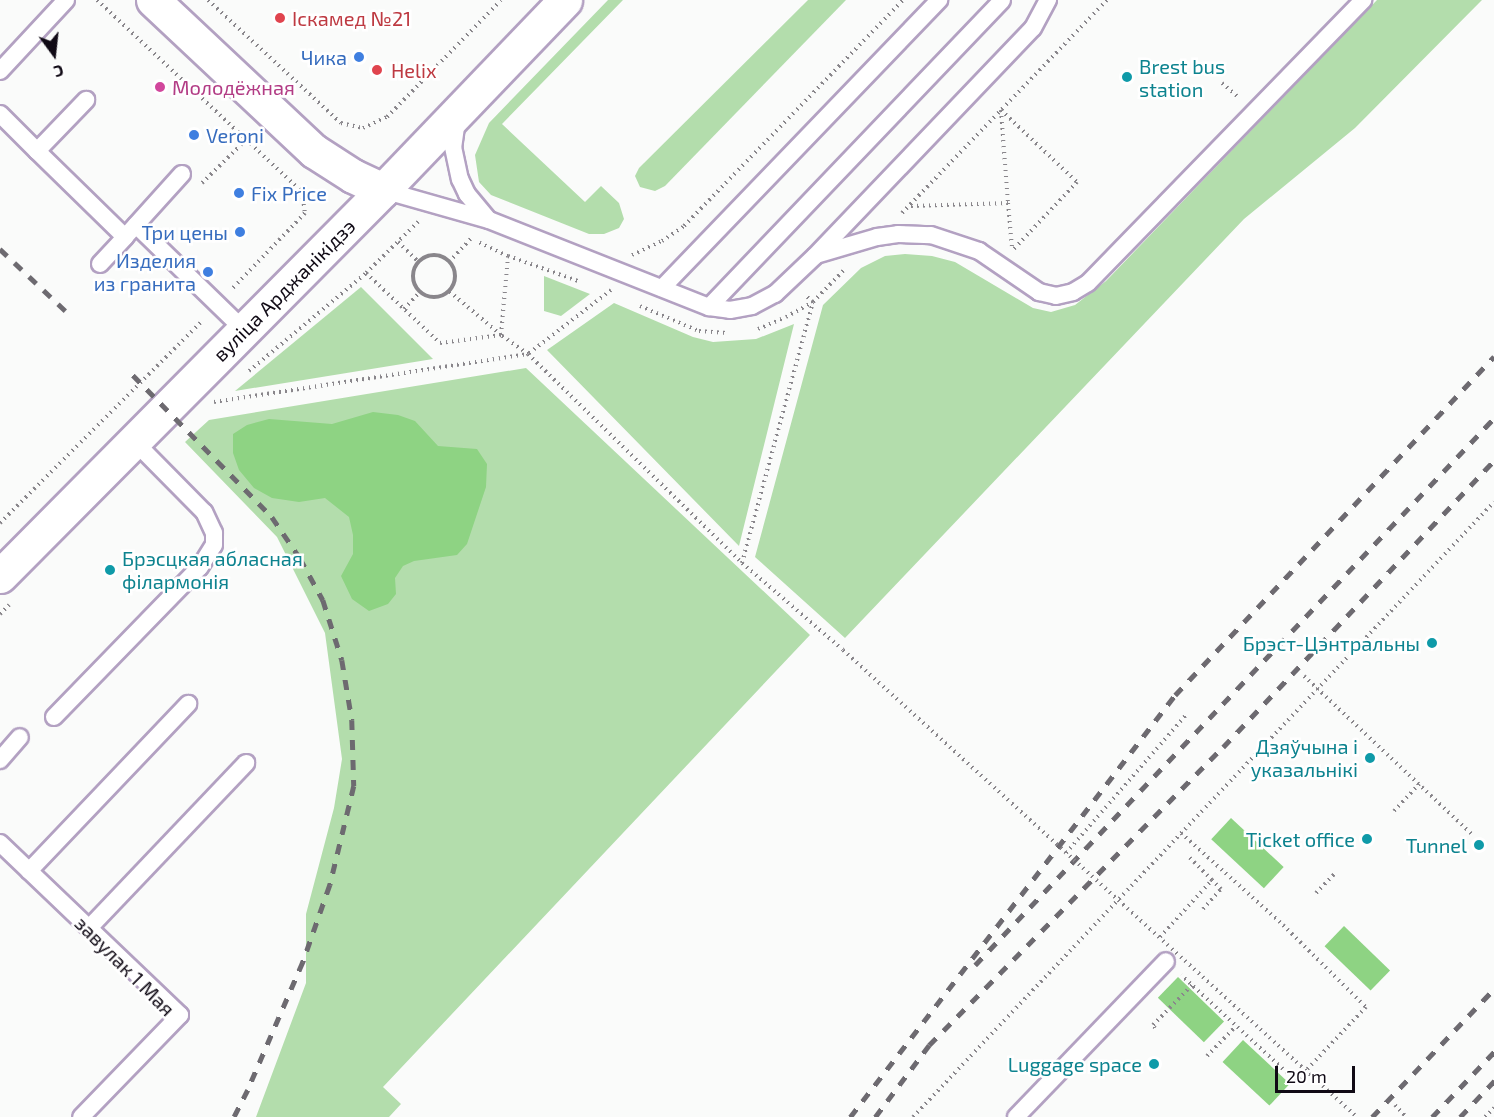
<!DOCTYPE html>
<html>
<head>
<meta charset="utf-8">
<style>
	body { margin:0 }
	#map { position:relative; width:1494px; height:1117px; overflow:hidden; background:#fafbfa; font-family:"Exo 2",sans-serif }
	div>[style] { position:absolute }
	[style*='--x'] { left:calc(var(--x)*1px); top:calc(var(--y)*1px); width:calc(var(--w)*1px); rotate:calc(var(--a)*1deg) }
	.green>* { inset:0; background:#b3ddac }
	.forest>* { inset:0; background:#8ed383; transform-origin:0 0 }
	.path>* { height:4px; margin-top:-2px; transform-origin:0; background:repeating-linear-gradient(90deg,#89868b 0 1.5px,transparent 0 6px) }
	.path>.ring { margin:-2px; padding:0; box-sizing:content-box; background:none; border:4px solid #89868b; border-radius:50% }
	.roads { filter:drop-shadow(2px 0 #b3a1c2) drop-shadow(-2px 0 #b3a1c2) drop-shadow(0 2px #b3a1c2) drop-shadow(0 -2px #b3a1c2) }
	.service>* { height:16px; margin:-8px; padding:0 8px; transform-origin:8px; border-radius:8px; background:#fff }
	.secondary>* { height:33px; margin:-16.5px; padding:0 16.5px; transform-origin:16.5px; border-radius:16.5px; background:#fff }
	.rail>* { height:4.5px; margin-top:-2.25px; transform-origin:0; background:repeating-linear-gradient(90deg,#6d6a70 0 10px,transparent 0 20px) }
	.path-bridge>* { height:4px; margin-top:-2px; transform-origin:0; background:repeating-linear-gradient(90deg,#89868b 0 1.5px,transparent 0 6px) }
	.dots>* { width:16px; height:16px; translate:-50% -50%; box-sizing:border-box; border:3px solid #fff; border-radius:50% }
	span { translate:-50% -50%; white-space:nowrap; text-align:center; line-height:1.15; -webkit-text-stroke:5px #fff; paint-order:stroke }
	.health-label { font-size:20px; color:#be3a42 }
	.left { translate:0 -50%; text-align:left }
	.shop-label { font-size:20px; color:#366cbe }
	.right { translate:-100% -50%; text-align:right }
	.culture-label { font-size:20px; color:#0d838f }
	.hotel-label { font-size:20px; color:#b23c85 }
	.street-label { font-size:20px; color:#100a15 }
	.north { position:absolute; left:24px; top:24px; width:60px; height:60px; -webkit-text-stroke:4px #fff; paint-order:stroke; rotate:165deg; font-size:16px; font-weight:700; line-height:24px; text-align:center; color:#100a15 }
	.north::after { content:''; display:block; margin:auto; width:21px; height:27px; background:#100a15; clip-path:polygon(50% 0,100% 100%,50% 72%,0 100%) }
	.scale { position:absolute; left:1275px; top:1066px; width:80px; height:27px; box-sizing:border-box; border:3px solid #100a15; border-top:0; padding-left:8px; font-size:18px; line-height:21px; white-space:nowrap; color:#100a15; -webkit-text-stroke:4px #fff; paint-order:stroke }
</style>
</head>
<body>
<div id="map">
	<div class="green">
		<div style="clip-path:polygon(608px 0,623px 0,502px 124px,585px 202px,601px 186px,619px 203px,624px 219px,619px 228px,604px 234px,589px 234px,491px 195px,479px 182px,475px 155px,489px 123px)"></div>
		<div style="clip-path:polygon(808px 0,846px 0,665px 186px,655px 191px,640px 187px,635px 176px,639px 168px)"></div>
		<div style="clip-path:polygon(1377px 0,1482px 0,1355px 128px,1244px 219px,845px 638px,755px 557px,823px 305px,861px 268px,885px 256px,905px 254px,932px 256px,955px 262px,1033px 308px,1051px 312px,1075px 305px,1106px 281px)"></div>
		<div style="clip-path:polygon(544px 276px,590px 294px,561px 316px,544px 311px)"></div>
		<div style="clip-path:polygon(361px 287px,433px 359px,235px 391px)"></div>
		<div style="clip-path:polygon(614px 303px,693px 337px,713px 342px,756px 339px,794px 324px,739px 546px,547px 350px)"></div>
		<div style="clip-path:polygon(526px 368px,810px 635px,383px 1087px,401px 1104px,389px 1117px,256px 1117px,306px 983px,306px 914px,334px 808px,342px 759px,325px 633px,277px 537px,185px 442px,209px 420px)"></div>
	</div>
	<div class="forest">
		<div style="clip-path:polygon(373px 412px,398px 415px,415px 421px,438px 446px,477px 449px,487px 464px,486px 487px,467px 544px,457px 555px,414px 561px,403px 566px,395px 578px,396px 594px,388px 604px,369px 611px,352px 599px,341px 576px,353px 554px,353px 535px,349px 517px,325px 498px,299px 502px,272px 498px,254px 488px,239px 470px,233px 453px,233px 434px,247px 425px,269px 419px,332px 424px)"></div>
		<div style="left:1231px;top:818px;width:72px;height:29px;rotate:43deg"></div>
		<div style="left:1344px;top:926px;width:64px;height:28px;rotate:44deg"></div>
		<div style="left:1178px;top:977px;width:64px;height:29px;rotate:44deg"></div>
		<div style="left:1243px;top:1040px;width:64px;height:30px;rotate:43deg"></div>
	</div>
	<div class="path">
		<div style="--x:97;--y:0;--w:281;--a:43.1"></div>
		<div style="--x:302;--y:192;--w:21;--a:82"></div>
		<div style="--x:305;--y:213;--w:107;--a:133.9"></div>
		<div style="--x:208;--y:0;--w:181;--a:42.8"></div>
		<div style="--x:341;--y:123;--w:23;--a:13"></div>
		<div style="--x:363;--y:128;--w:26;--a:-25"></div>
		<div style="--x:387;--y:117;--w:163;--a:-45.7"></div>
		<div style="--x:1222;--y:83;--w:21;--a:41"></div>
		<div style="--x:1001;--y:110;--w:105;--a:43.5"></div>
		<div style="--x:1077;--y:182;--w:93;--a:133.3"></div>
		<div style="--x:1001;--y:110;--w:93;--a:85.7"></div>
		<div style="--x:202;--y:183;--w:63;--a:-44.4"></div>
		<div style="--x:911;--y:206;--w:97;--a:-1.8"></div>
		<div style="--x:1008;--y:203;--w:44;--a:84.8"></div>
		<div style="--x:902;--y:213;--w:296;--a:-46.1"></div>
		<div style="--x:398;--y:242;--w:28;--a:44"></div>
		<div class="ring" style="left:413px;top:255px;width:38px;height:38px"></div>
		<div style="--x:632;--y:255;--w:33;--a:-25"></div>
		<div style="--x:662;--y:241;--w:27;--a:-34"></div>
		<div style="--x:684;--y:226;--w:315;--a:-45.9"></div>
		<div style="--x:508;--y:256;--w:74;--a:19.7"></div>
		<div style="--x:449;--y:262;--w:33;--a:-47"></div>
		<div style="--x:366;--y:273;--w:102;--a:43.4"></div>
		<div style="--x:440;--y:343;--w:62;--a:-7.5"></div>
		<div style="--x:501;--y:335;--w:79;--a:-84.9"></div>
		<div style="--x:508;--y:256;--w:35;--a:-155"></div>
		<div style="--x:611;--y:290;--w:105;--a:142.4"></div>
		<div style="--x:528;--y:354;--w:299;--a:44.3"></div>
		<div style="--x:742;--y:563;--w:133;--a:40.7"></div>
		<div style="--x:640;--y:306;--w:64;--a:23"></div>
		<div style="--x:699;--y:331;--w:28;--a:4"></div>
		<div style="--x:404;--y:309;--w:23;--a:-47"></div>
		<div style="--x:758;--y:329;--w:30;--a:-23"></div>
		<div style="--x:786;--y:317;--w:31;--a:-29"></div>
		<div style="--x:813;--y:302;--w:9;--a:-139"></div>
		<div style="--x:249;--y:371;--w:153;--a:-39.9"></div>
		<div style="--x:366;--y:273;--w:74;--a:-44.5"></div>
		<div style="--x:214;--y:402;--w:318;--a:-8.7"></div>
		<div style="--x:528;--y:354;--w:33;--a:-145"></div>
		<div style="--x:501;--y:335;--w:68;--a:-139.8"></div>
		<div style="--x:0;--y:523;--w:287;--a:-45"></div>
		<div style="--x:742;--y:563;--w:270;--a:-74.8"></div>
		<div style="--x:813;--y:302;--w:46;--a:-45.9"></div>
		<div style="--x:0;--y:614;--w:13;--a:-45"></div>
		<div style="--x:1304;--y:676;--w:232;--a:43.3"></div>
		<div style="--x:1394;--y:811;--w:37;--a:-47"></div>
		<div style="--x:1181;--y:833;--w:137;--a:42"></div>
		<div style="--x:1283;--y:925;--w:117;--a:44.7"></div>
		<div style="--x:1366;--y:1007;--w:102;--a:133.4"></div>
		<div style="--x:1296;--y:1081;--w:156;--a:-137.3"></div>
		<div style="--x:1066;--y:853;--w:184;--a:-49"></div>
		<div style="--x:1316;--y:893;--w:28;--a:-46"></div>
		<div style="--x:1203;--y:909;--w:27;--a:-48"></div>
		<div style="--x:1221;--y:889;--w:13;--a:-135"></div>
		<div style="--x:1160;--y:937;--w:77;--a:-47.6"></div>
		<div style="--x:1212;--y:880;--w:33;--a:-135"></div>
		<div style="--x:1155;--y:1028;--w:4;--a:-124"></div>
		<div style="--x:1153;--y:1025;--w:56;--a:-45.7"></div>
		<div style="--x:1207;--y:1056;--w:42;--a:-46"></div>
		<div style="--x:1395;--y:1105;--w:16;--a:47"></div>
		<div style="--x:913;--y:1117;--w:846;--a:-46.63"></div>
		<div style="--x:1485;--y:1117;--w:13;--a:-45"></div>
	</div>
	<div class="roads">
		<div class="service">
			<div style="--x:0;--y:71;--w:97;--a:-47.1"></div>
			<div style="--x:0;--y:114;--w:52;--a:45"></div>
			<div style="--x:37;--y:151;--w:71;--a:-46.1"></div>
			<div style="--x:457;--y:120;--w:27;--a:98"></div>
			<div style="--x:453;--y:147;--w:33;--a:78"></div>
			<div style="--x:460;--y:179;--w:17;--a:65"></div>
			<div style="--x:467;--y:194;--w:33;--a:50"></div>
			<div style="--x:37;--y:151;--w:123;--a:44.3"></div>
			<div style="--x:125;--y:237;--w:85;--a:-47.9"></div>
			<div style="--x:383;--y:190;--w:110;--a:15.8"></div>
			<div style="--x:489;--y:220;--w:237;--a:21.6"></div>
			<div style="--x:709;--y:307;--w:21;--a:8"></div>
			<div style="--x:730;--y:310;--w:22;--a:-10"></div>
			<div style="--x:752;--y:306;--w:26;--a:-28"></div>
			<div style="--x:775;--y:294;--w:55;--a:-43.5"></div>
			<div style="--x:815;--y:256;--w:315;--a:-46.3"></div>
			<div style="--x:1033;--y:28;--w:32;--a:-62"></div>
			<div style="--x:136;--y:225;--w:151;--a:44.2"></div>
			<div style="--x:819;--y:254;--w:60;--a:-16.3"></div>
			<div style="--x:877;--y:237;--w:21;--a:-8"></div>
			<div style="--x:898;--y:234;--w:33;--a:2"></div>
			<div style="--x:931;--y:235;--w:51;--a:18.4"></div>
			<div style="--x:979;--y:251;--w:73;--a:34.3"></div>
			<div style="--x:1039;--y:292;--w:17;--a:13"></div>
			<div style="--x:1056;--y:296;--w:17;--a:-13"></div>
			<div style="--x:1073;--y:292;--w:17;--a:-31"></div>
			<div style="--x:1088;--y:283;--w:395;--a:-45.8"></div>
			<div style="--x:100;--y:264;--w:37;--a:-47"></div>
			<div style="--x:662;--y:288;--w:400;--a:-46.1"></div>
			<div style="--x:709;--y:307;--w:424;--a:-46.3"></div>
			<div style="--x:54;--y:717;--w:209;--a:-45.8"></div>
			<div style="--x:200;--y:567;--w:26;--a:-58"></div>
			<div style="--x:214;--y:545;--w:12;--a:-90"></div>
			<div style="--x:214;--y:533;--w:23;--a:-115"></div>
			<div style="--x:204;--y:512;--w:100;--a:-134.6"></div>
			<div style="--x:0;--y:760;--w:30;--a:-49"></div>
			<div style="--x:0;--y:843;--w:249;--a:43.7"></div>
			<div style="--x:180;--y:1015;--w:142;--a:134.1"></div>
			<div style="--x:29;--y:871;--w:231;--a:-46.4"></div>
			<div style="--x:89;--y:928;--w:228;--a:-46.4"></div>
			<div style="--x:1016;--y:1117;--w:216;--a:-46.1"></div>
		</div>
		<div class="secondary">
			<div style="--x:153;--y:0;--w:221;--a:43.2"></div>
			<div style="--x:314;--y:151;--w:46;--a:32.7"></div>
			<div style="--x:353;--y:176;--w:33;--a:25"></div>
			<div style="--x:0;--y:576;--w:544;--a:-45.22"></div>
			<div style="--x:383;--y:190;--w:263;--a:-46.2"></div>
		</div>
	</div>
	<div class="rail">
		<div style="--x:0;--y:249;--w:93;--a:43.3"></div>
		<div style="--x:133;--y:375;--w:199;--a:45.6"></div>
		<div style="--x:272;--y:517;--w:50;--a:55.7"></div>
		<div style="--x:300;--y:558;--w:48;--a:61.3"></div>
		<div style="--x:323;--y:600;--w:63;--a:72.4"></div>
		<div style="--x:342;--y:660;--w:61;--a:80.5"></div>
		<div style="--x:352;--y:720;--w:66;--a:88.3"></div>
		<div style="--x:354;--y:786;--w:102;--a:103.6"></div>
		<div style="--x:330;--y:885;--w:82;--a:109.3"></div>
		<div style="--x:303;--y:962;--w:139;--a:113.3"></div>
		<div style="--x:248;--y:1090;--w:30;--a:117"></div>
		<div style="--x:975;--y:965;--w:754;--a:-46.5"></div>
		<div style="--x:850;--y:1117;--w:533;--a:-52.4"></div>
		<div style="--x:1175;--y:695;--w:465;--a:-46.7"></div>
		<div style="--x:875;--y:1117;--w:90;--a:-53.1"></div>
		<div style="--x:929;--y:1045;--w:419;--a:-45.4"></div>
		<div style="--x:1223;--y:747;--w:395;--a:-46.6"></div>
		<div style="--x:1372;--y:1117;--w:177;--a:-46.4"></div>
		<div style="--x:1432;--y:1117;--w:90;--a:-46.4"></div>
		<div style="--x:1460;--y:1117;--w:50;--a:-46.6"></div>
	</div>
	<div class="path-bridge">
		<div style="--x:843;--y:650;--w:694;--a:42.26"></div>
	</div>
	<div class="dots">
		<div style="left:280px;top:18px;background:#e0444e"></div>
		<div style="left:359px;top:57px;background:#3f7fe0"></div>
		<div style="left:377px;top:70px;background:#e0444e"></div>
		<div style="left:1127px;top:77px;background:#0f9aa8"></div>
		<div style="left:160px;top:87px;background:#d1479c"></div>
		<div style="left:194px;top:135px;background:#3f7fe0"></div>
		<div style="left:239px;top:193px;background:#3f7fe0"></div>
		<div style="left:240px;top:232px;background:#3f7fe0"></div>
		<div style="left:208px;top:272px;background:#3f7fe0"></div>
		<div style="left:110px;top:570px;background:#0f9aa8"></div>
		<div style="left:1432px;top:643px;background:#0f9aa8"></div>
		<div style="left:1370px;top:758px;background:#0f9aa8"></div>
		<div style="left:1367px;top:839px;background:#0f9aa8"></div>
		<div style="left:1479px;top:845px;background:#0f9aa8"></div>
		<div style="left:1154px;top:1064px;background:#0f9aa8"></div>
	</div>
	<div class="health-label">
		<span class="left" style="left:292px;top:18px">Іскамед №21</span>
		<span class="left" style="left:391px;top:70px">Helix</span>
	</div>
	<div class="shop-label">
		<span class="right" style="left:347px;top:57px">Чика</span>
		<span class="left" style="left:206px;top:135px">Veroni</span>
		<span class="left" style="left:251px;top:193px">Fix Price</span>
		<span class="right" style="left:228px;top:232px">Три цены</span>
		<span class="right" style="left:196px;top:272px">Изделия<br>из гранита</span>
	</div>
	<div class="culture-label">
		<span class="left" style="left:1139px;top:78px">Brest bus<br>station</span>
		<span class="left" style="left:122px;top:570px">Брэсцкая абласная<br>філармонія</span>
		<span class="right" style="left:1420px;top:643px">Брэст-Цэнтральны</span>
		<span class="right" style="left:1358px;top:758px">Дзяўчына і<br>указальнікі</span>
		<span class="right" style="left:1355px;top:839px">Ticket office</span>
		<span class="right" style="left:1467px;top:845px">Tunnel</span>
		<span class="right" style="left:1142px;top:1064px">Luggage space</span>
	</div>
	<div class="hotel-label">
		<span class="left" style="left:172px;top:87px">Молодёжная</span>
	</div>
	<div class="street-label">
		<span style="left:284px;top:290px;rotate:-45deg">вуліца Арджанікідзэ</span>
		<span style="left:125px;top:966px;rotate:45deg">завулак 1 Мая</span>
	</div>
	<div class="north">С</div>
	<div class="scale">20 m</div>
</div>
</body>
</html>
